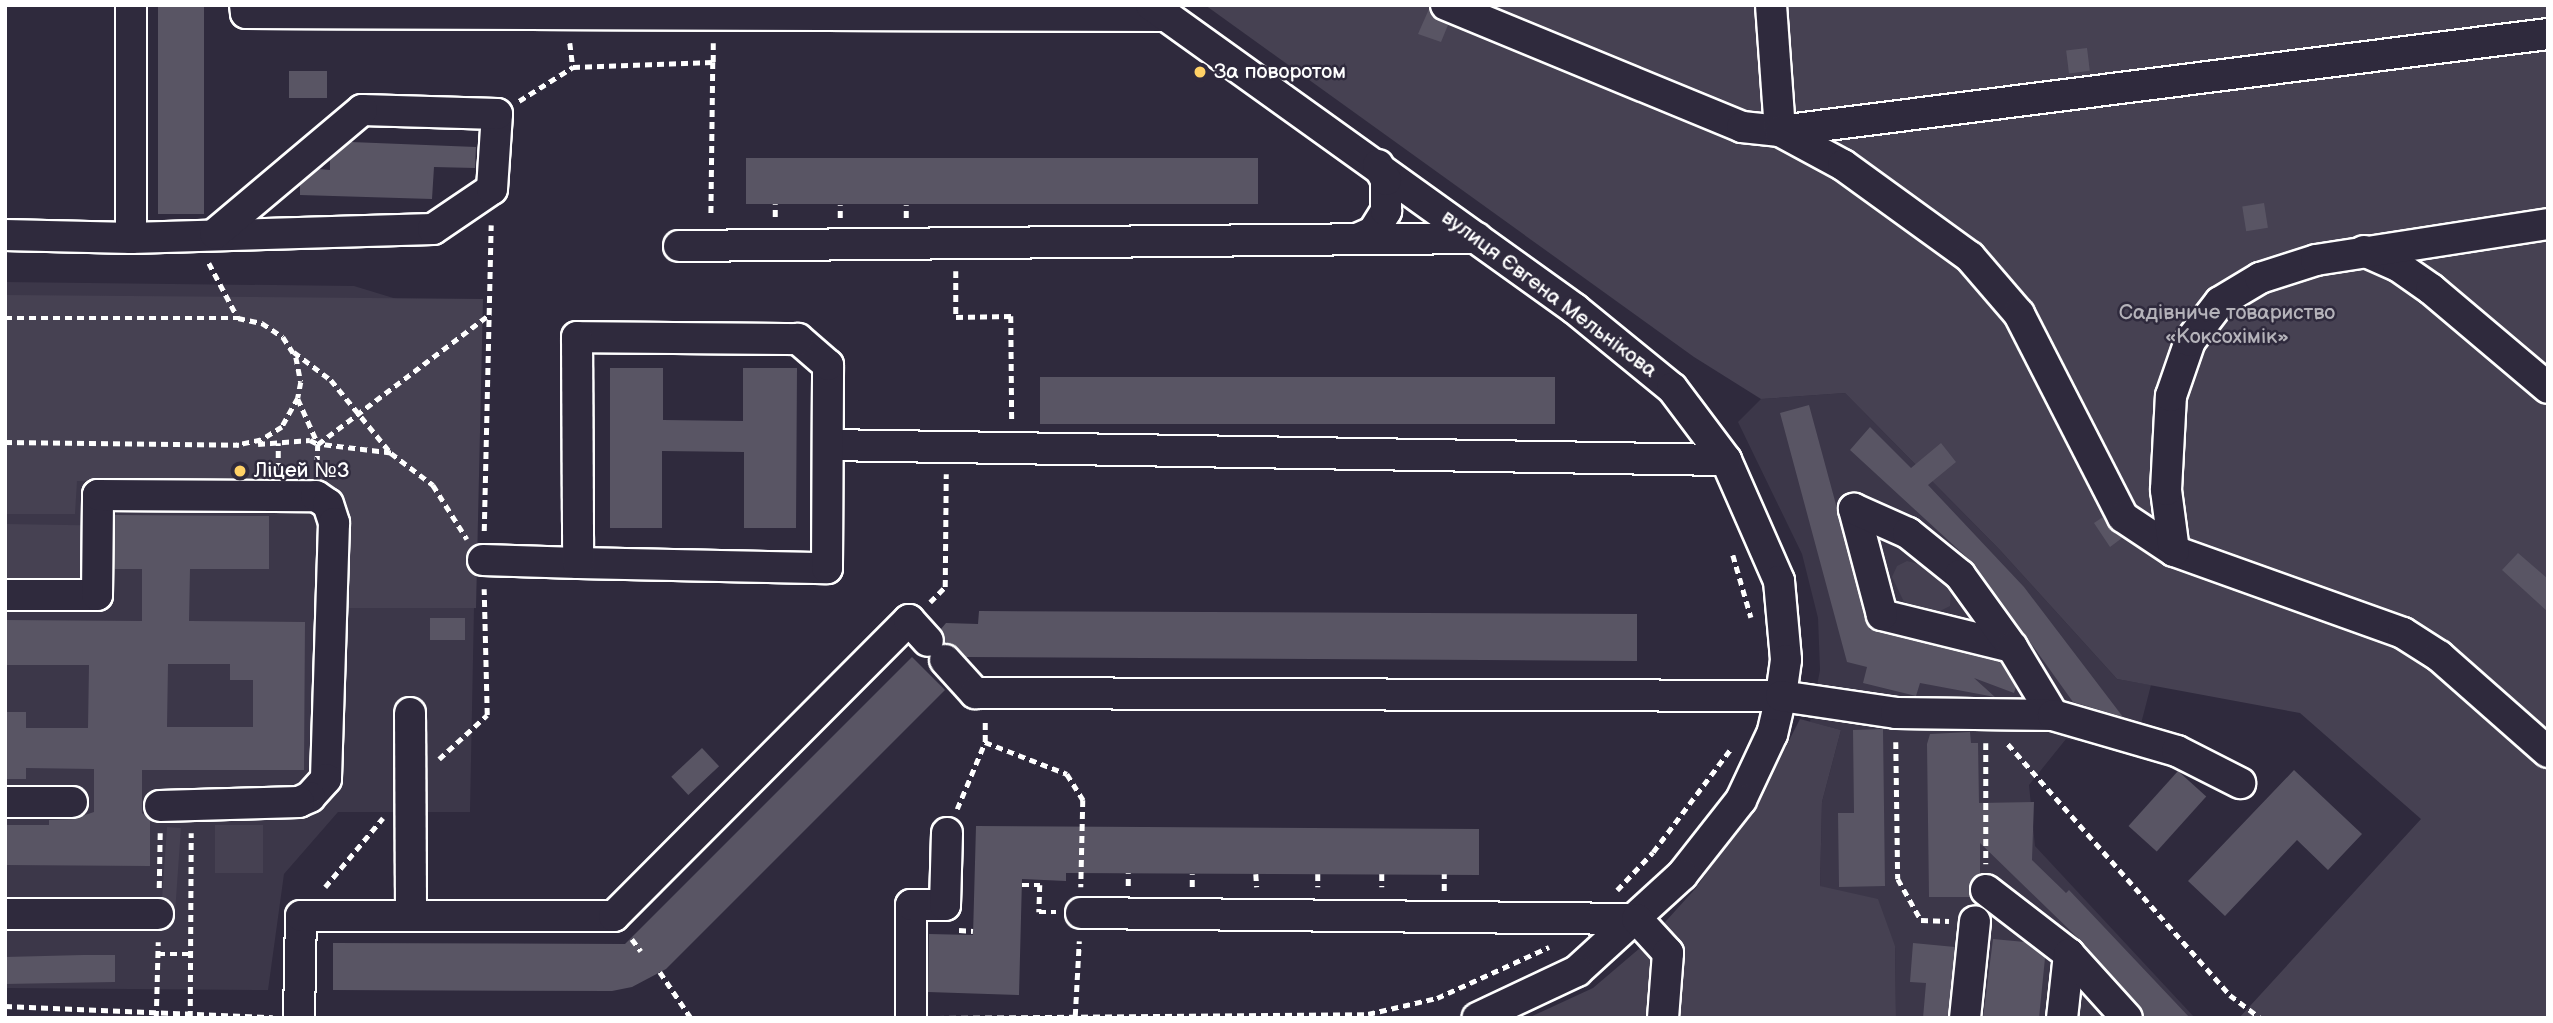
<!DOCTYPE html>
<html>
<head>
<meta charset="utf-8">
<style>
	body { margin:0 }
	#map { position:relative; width:2553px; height:1023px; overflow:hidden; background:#2f2a3d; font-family:"Balsamiq Sans",sans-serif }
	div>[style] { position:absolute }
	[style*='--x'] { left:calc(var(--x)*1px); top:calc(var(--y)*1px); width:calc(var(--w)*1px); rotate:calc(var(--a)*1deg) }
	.built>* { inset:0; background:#3c3749 }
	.green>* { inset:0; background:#464152; transform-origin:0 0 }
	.building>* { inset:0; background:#595564; transform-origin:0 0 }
	.path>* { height:4.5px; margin-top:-2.25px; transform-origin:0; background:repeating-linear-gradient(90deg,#fff 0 7px,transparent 0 12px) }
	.roads { filter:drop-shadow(2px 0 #fff) drop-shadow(-2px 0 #fff) drop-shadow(0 2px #fff) drop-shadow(0 -2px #fff) }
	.minor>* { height:30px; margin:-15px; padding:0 15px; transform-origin:15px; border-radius:15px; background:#2f2a3d }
	.dots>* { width:19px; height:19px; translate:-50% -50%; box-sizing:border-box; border:4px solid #2f2a3d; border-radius:50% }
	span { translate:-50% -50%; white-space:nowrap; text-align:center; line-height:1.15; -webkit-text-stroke:5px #2f2a3d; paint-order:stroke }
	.poi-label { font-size:21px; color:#fff }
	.left { translate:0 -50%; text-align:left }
	.street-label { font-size:21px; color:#fff }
	.park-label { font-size:21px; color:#b5b3ba }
	.frame { position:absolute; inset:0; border:7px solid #fff; pointer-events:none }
</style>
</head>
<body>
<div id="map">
	<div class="built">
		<div style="clip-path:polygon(5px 282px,354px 286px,400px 300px,480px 302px,470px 812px,338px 812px,284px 874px,268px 990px,5px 988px)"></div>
		<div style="clip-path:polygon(1845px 393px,1999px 549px,2117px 679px,2151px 685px,2134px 751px,2066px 739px,2029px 785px,2035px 846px,2195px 1018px,1896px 1018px,1895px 946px,1820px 886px,1822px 802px,1841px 730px,1810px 722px,1820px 670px,1818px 618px,1802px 554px,1738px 422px,1761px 399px)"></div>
	</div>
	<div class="green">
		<div style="clip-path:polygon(1205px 5px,2548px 5px,2548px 1018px,2239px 1018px,2421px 819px,2300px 713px,2117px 679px,1999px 549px,1845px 393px,1761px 399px,1694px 357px)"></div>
		<div style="clip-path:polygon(5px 295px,483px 299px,476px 608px,342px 608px,318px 487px,77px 481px,75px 514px,5px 514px)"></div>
		<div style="left:5px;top:524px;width:77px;height:56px;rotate:1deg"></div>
		<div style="clip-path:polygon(1907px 561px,1927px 566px,1940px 576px,1951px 590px,1950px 606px,1938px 612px,1904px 602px,1892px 577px,1897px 566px)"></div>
		<div style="clip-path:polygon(1800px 719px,1841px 730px,1822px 802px,1820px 886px,1878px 899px,1895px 946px,1896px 1018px,1528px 1018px,1593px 988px,1647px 942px,1695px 889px,1756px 805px)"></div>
		<div style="left:215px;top:825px;width:48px;height:48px"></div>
		<div style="left:167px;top:827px;width:14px;height:80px;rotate:4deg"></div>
	</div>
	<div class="building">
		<div style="left:158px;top:5px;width:46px;height:209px"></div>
		<div style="clip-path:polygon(1429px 9px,1448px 25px,1441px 42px,1418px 34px)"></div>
		<div style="left:2087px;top:48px;width:23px;height:21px;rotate:83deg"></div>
		<div style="left:289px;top:71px;width:38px;height:27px"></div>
		<div style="clip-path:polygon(351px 142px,476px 147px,475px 168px,434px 167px,432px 199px,300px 195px,300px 185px,319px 169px,330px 170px,330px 160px)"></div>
		<div style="left:746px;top:158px;width:512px;height:46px"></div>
		<div style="left:2264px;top:203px;width:25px;height:22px;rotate:81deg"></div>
		<div style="clip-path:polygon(610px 368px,663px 368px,663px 420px,743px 421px,743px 368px,797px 368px,796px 528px,744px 528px,744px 452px,662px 451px,662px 528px,610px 528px)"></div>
		<div style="left:1040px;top:377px;width:515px;height:47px"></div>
		<div style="clip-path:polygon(1809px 405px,1870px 630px,2001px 662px,2016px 687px,2014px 693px,1974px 678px,1995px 697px,1920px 683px,1916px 696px,1863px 683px,1867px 667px,1847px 662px,1780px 413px)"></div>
		<div style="clip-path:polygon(1870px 427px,1911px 468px,1941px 443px,1956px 462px,1928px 485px,2024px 587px,2123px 717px,2073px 702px,1974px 564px,1850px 450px)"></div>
		<div style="clip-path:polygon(evenodd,115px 515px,269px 516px,269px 569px,190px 569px,189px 621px,305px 622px,304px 770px,142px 770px,142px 813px,150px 820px,150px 866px,5px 865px,5px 825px,49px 825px,49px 820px,73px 819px,94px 812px,94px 769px,26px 768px,26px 779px,5px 779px,5px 712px,26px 712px,26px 728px,88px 728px,89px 665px,5px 665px,5px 620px,142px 621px,142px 569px,115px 569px,115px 515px,168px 664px,230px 664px,230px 680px,253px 680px,253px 727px,167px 727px,168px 664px)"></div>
		<div style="clip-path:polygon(2103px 517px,2122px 538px,2110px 547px,2094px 523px)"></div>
		<div style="clip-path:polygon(2518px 553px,2548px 579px,2548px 612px,2502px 570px)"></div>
		<div style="clip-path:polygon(979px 611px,1637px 614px,1637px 661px,966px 657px,945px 643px,941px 629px,946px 623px,978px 624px)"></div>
		<div style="left:430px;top:618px;width:35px;height:22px"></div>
		<div style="clip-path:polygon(912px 657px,945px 690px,666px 969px,632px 987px,612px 991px,333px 990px,333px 943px,625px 944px)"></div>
		<div style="clip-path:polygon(1883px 729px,1885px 886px,1839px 887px,1838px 813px,1854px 813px,1853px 730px)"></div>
		<div style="clip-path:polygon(1970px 732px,1971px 743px,1978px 743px,1979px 803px,2034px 802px,2032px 860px,2066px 893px,2069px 890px,2190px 1018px,2144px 1018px,2140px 1006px,2082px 942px,1980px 843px,1980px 874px,1972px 880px,1970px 897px,1929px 897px,1927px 744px,1930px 734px)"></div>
		<div style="left:702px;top:748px;width:25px;height:42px;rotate:47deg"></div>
		<div style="clip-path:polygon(2294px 770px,2362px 834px,2328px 870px,2297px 840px,2225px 916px,2188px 881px)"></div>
		<div style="left:2178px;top:771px;width:38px;height:74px;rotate:42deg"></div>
		<div style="clip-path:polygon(976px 826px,1479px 829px,1479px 875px,1066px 873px,1066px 881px,1022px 879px,1019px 995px,928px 992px,929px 934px,973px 935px)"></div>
		<div style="clip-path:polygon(1993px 939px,2025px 942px,2045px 958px,2039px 1018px,1983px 1018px)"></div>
		<div style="clip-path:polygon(1913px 943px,1955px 947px,1948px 1018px,1923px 1018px,1926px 983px,1910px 982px)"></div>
		<div style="clip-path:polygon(83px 955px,115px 955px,115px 982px,5px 984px,5px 957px)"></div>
	</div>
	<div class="path">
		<div style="--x:570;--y:43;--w:24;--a:83"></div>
		<div style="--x:713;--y:62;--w:19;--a:-90"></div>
		<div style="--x:519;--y:101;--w:64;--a:-32.2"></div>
		<div style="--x:573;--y:67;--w:140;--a:-2"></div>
		<div style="--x:713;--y:62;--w:155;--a:90.7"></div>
		<div style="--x:775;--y:217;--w:13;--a:-90"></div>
		<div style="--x:840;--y:218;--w:13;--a:-90"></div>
		<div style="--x:906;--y:218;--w:13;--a:-90"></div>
		<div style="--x:209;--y:263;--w:62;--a:62.2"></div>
		<div style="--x:956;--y:271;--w:46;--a:90"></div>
		<div style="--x:956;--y:317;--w:55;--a:-1"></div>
		<div style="--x:1011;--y:316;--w:105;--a:89.5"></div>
		<div style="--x:5;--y:318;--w:233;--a:0"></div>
		<div style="--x:238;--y:318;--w:25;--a:12"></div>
		<div style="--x:262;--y:323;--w:25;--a:34"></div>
		<div style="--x:283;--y:337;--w:24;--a:57"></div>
		<div style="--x:296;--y:357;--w:25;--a:79"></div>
		<div style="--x:301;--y:382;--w:16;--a:101"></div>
		<div style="--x:298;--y:398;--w:33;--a:119"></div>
		<div style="--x:282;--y:427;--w:25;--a:148"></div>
		<div style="--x:261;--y:440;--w:25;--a:168"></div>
		<div style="--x:294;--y:352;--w:46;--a:37.1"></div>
		<div style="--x:331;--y:380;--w:94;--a:50.6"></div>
		<div style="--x:391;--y:453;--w:53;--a:37.3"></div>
		<div style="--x:433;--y:485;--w:64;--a:57.8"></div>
		<div style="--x:298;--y:399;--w:49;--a:66"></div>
		<div style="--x:318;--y:444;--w:26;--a:92"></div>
		<div style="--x:5;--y:442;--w:234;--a:0.7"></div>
		<div style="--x:258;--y:444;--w:52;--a:-4.4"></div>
		<div style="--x:310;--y:440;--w:9;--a:27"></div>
		<div style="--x:391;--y:453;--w:74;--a:-173"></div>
		<div style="--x:318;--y:444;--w:216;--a:-37.1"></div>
		<div style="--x:278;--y:470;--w:27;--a:-90"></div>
		<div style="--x:484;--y:531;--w:306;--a:-88.7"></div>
		<div style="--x:1733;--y:555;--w:65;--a:73.8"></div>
		<div style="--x:930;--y:602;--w:21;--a:-45"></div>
		<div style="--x:945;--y:587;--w:113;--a:-89.5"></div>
		<div style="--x:985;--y:742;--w:88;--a:21.3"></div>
		<div style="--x:1067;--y:774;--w:31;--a:58"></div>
		<div style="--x:1083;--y:800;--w:87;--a:91.3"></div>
		<div style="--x:1896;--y:742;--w:137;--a:89.2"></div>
		<div style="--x:1898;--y:879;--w:47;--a:60.7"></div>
		<div style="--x:1921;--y:920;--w:28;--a:2"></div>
		<div style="--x:1986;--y:743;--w:121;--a:90"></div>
		<div style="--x:2008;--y:744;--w:335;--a:48.5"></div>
		<div style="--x:2230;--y:995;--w:39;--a:37"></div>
		<div style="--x:439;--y:759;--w:65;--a:-42.5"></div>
		<div style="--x:487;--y:715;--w:126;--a:-91.4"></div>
		<div style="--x:957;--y:809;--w:73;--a:-67.3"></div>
		<div style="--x:985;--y:742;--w:20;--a:-90"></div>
		<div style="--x:1256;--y:874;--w:13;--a:86"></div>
		<div style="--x:1318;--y:874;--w:13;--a:90"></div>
		<div style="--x:1382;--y:874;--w:13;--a:90"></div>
		<div style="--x:1022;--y:885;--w:18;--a:0"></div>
		<div style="--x:1040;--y:885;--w:27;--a:92"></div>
		<div style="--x:1039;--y:912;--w:17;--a:0"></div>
		<div style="--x:1128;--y:886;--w:13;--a:-90"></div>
		<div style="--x:325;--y:887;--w:90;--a:-50"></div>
		<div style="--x:1192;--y:887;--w:13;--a:-90"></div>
		<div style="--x:159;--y:888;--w:55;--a:-89"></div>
		<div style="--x:1617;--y:890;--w:52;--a:-46.5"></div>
		<div style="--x:1653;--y:852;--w:128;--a:-53"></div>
		<div style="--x:1444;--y:891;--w:17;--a:-90"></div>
		<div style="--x:959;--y:930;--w:14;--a:4"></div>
		<div style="--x:632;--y:939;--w:15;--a:53"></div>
		<div style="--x:158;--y:954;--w:33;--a:0"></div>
		<div style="--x:660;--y:972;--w:55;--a:56"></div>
		<div style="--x:5;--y:1006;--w:268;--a:2.4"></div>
		<div style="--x:1075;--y:1016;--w:75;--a:-86.9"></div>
		<div style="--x:156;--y:1018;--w:76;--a:-88.5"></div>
		<div style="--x:190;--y:1018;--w:185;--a:-89.7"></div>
		<div style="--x:937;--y:1018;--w:431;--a:-0.5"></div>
		<div style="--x:1368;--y:1014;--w:71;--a:-13.1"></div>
		<div style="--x:1437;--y:998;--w:123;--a:-24.5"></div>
	</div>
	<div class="roads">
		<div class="minor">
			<div style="--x:245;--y:5;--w:8;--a:83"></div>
			<div style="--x:246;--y:13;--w:920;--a:0.19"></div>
			<div style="--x:1151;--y:5;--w:522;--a:35.64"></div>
			<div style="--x:1575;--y:309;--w:125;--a:39.2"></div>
			<div style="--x:1672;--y:388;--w:90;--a:53.1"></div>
			<div style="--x:1726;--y:460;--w:132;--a:66.3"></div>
			<div style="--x:1779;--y:581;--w:79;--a:84.9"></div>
			<div style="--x:1786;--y:660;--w:36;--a:98"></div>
			<div style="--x:1781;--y:696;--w:39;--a:103"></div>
			<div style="--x:1772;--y:734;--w:73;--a:115.2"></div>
			<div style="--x:1741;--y:800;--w:95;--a:128.2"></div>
			<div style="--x:1682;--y:875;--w:142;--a:137.6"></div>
			<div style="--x:1577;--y:971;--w:110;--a:154.8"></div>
			<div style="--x:1446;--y:5;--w:320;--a:22.4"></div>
			<div style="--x:1742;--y:127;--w:38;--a:6"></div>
			<div style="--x:1780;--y:131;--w:72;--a:28.4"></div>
			<div style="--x:1843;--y:165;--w:157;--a:35.9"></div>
			<div style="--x:1970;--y:257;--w:75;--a:49.3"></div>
			<div style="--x:2019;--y:314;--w:228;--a:62.9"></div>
			<div style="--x:2123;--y:517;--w:61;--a:33.7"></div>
			<div style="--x:2174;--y:551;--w:243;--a:19.7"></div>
			<div style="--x:2403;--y:633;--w:43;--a:32.6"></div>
			<div style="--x:2439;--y:656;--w:145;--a:41.4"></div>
			<div style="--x:1771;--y:5;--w:126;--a:85.9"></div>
			<div style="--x:1780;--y:131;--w:774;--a:-7.2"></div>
			<div style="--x:5;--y:235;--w:126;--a:1.4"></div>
			<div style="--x:131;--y:238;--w:302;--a:-1.7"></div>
			<div style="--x:433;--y:229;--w:71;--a:-34.1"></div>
			<div style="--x:492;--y:189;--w:75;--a:-86.2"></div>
			<div style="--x:497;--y:114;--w:135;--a:-178.3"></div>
			<div style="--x:362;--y:110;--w:192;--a:139.9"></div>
			<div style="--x:131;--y:238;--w:233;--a:-90"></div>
			<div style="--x:1357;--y:239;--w:17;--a:-24"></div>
			<div style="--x:1373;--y:232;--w:25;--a:-58"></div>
			<div style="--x:1386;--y:211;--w:31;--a:-90"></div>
			<div style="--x:1386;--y:180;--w:17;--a:-118"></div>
			<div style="--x:679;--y:246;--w:798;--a:-0.57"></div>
			<div style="--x:2364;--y:251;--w:37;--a:24"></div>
			<div style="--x:2398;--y:266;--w:40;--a:34.9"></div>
			<div style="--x:2431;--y:289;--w:153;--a:40.2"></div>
			<div style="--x:828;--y:445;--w:898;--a:0.96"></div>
			<div style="--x:2174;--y:551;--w:62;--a:-97.5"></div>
			<div style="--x:2166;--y:490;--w:94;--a:-87"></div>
			<div style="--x:2171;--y:396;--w:58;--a:-70.9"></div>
			<div style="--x:2190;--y:341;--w:49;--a:-52.4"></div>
			<div style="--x:2220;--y:302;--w:47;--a:-31"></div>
			<div style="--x:2260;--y:278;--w:59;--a:-17.8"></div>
			<div style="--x:2316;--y:260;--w:235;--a:-8.8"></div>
			<div style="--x:483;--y:560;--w:95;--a:1.8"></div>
			<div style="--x:578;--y:563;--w:249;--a:1.2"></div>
			<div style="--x:827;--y:568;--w:203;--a:-89.7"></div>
			<div style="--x:828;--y:365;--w:40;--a:-139"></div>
			<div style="--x:798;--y:339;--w:221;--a:-179.5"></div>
			<div style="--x:577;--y:337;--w:226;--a:89.7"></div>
			<div style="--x:5;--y:595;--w:92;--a:0"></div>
			<div style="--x:97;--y:595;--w:100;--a:-89.4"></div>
			<div style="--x:98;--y:495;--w:218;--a:0.3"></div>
			<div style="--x:316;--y:496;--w:14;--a:34"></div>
			<div style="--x:328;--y:504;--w:20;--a:72"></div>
			<div style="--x:334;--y:523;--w:256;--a:91.8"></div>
			<div style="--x:326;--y:779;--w:24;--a:132"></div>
			<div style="--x:310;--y:797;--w:12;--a:156"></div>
			<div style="--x:299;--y:802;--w:139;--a:178.4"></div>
			<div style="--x:2012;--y:647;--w:134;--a:-166.2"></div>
			<div style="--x:1882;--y:615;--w:110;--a:-104.8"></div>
			<div style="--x:1854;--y:509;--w:59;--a:24"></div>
			<div style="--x:1908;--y:533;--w:67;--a:38.9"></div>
			<div style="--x:1960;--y:575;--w:89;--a:54.2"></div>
			<div style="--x:2012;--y:647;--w:79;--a:58.9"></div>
			<div style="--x:945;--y:660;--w:45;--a:47.7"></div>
			<div style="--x:975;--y:693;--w:806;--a:0.21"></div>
			<div style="--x:1781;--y:696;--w:116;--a:8.4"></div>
			<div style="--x:1896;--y:713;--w:157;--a:0.7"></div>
			<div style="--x:2053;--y:715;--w:129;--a:16.2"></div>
			<div style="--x:2177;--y:751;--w:71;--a:26.9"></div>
			<div style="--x:410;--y:713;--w:203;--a:89.7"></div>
			<div style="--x:5;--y:802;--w:67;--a:0"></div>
			<div style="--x:1986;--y:890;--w:105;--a:37.6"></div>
			<div style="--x:2069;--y:954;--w:64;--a:96.2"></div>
			<div style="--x:1081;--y:913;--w:556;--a:0.62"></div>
			<div style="--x:1637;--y:919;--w:46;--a:47.6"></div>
			<div style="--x:1668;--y:953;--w:65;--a:94.4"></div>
			<div style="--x:5;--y:914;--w:153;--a:0"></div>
			<div style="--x:2069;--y:954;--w:86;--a:47.8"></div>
			<div style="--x:299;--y:1018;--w:102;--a:-88.9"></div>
			<div style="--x:301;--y:916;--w:313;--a:0"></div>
			<div style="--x:614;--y:916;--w:418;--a:-45.1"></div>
			<div style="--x:909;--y:620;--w:28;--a:48"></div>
			<div style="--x:911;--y:1018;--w:113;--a:-90"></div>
			<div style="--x:911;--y:905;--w:34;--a:0"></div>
			<div style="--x:945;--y:905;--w:72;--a:-88.4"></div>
			<div style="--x:1965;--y:1018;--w:97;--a:-84.1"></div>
		</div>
	</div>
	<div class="dots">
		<div style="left:1200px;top:72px;background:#ffd166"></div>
		<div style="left:240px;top:471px;background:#ffd166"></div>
	</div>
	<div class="poi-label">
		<span class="left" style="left:1214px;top:72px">За поворотом</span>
		<span class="left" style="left:254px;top:471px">Ліцей №3</span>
	</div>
	<div class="street-label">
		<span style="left:1549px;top:294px;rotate:37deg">вулиця Євгена Мельнікова</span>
	</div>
	<div class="park-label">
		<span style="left:2227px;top:325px">Садівниче товариство<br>«Коксохімік»</span>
	</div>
	<div class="frame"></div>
</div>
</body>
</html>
